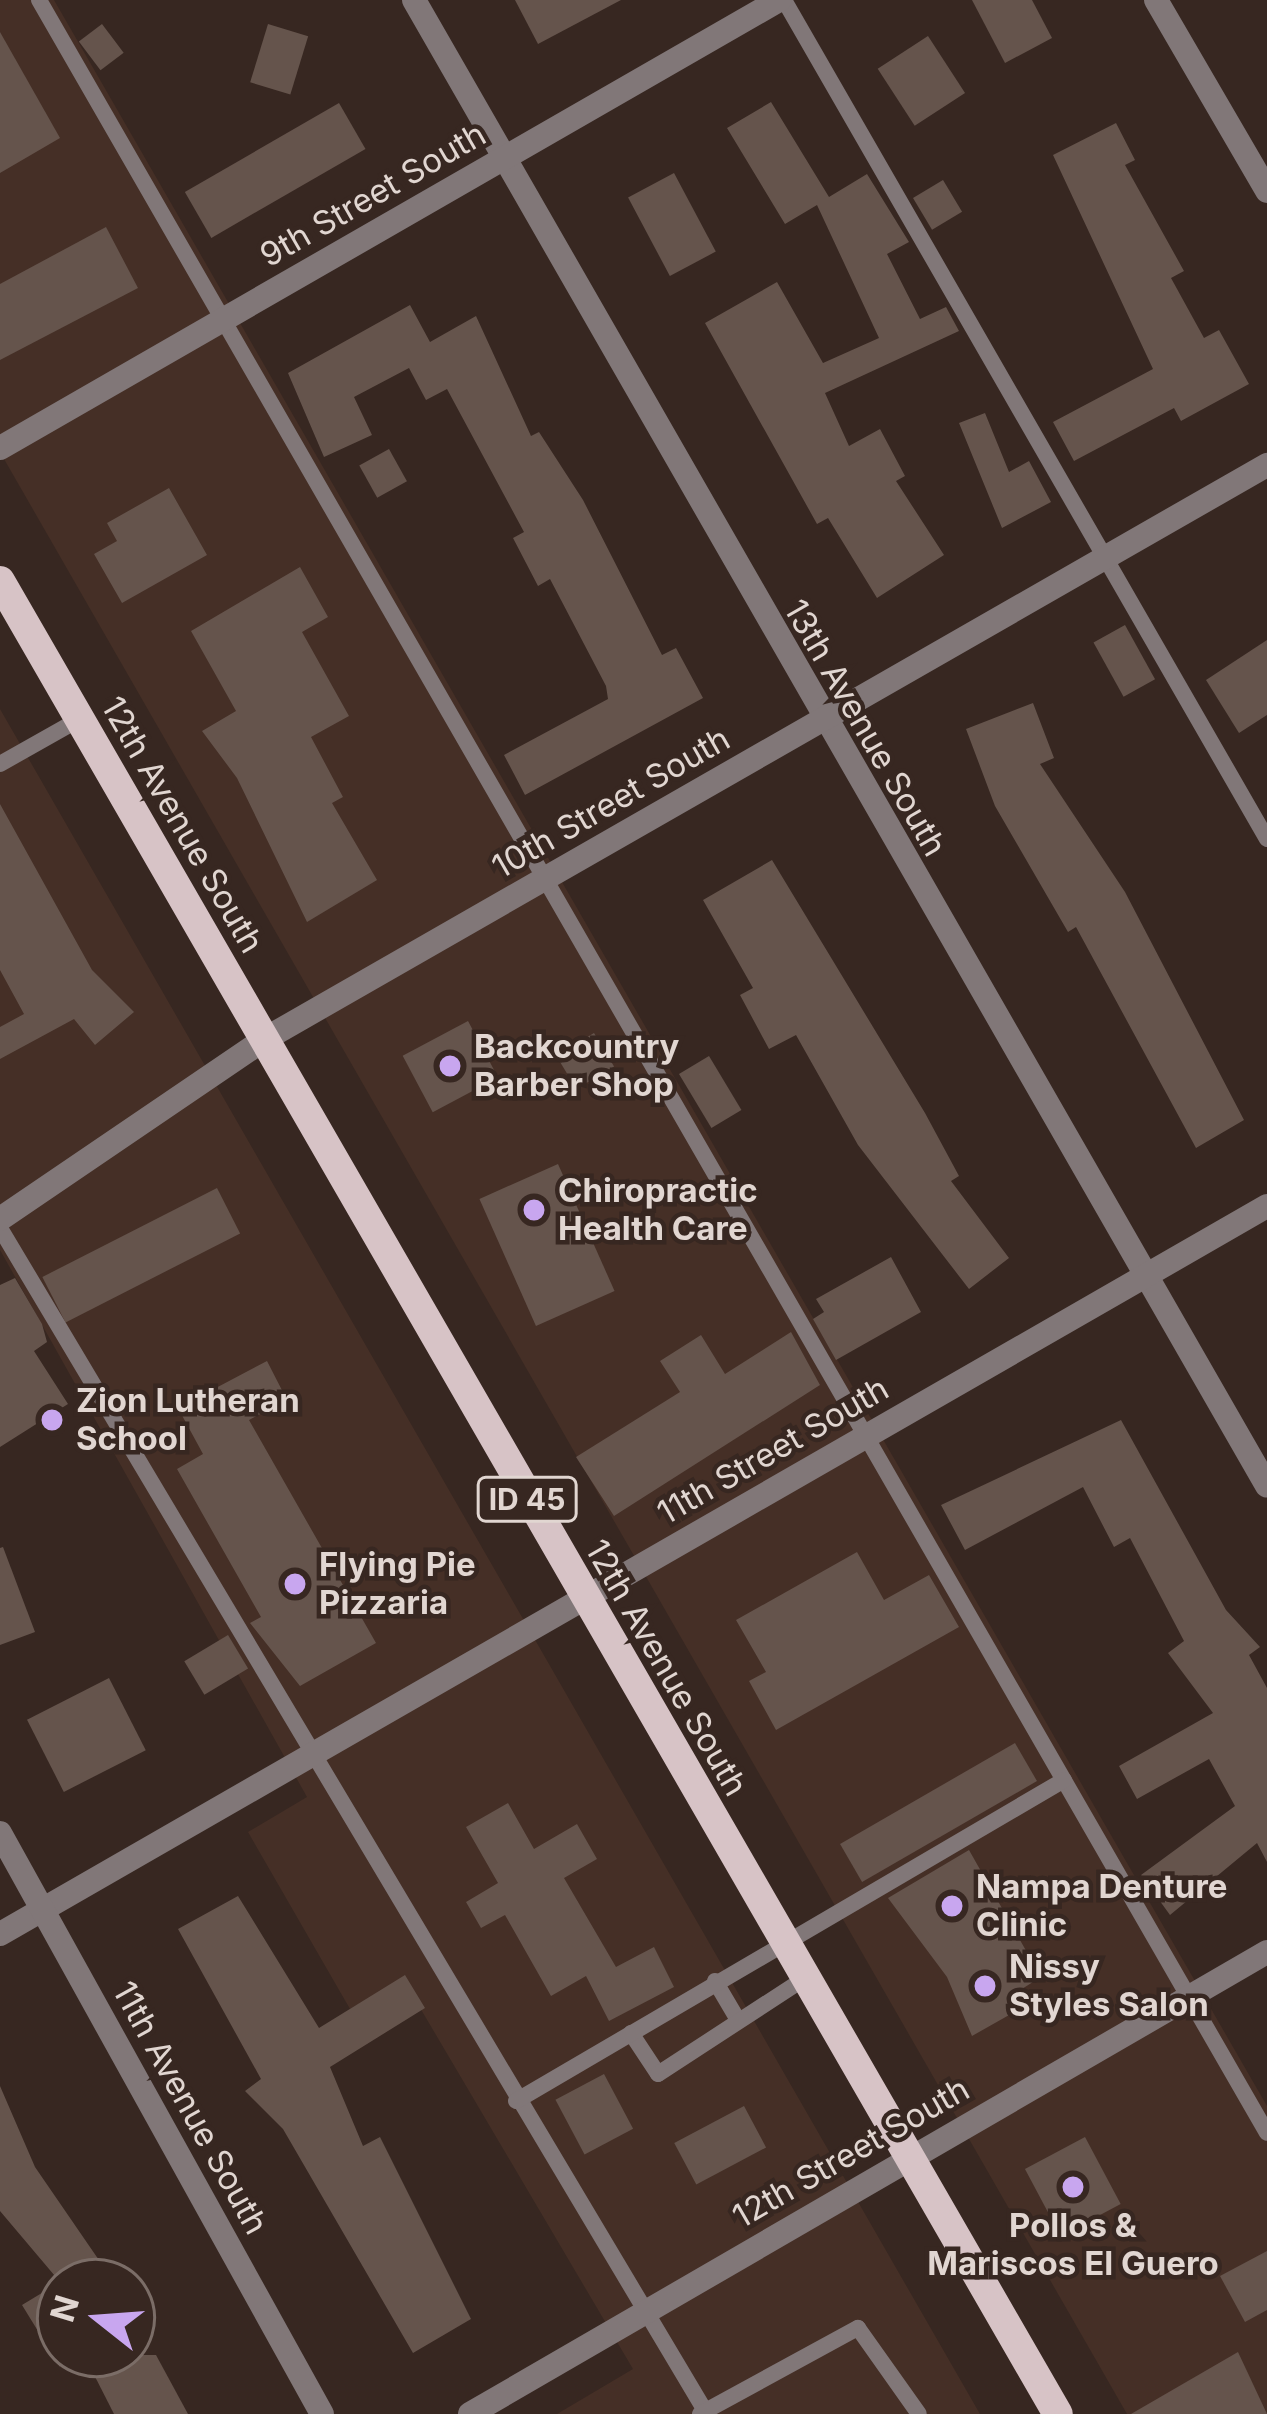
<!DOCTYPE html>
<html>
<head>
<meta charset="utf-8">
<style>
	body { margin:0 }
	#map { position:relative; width:1267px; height:2414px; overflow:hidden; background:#372721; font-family:Inter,sans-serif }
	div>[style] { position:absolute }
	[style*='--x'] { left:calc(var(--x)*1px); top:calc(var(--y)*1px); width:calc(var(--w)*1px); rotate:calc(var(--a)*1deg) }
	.built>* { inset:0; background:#452f26 }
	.building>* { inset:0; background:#65544c; transform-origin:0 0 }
	.service>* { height:16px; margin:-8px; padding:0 8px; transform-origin:8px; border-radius:8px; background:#817778 }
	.minor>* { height:24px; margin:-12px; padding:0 12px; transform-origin:12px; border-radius:12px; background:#817778 }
	.tertiary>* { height:24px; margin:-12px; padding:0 12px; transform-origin:12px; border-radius:12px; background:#817778 }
	.primary>* { height:30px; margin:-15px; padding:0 15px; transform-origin:15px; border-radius:15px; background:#d7c3c6 }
	.dots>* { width:33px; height:33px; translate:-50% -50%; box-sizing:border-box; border:6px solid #372721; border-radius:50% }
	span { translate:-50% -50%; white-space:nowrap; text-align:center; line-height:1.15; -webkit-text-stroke:9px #372721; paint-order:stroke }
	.shield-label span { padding:3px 9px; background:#372721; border:3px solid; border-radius:9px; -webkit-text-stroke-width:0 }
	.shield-label { font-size:30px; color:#e1d6d1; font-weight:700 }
	.street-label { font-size:33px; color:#e1d6d1 }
	.poi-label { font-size:33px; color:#e1d6d1; font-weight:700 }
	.left { translate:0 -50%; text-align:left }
	.north { position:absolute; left:36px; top:2258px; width:120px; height:120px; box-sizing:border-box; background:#372721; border:3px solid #7b6d67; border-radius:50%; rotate:287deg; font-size:33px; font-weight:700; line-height:48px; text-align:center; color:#e1d6d1 }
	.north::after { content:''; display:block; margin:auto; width:42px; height:54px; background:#c8a6ef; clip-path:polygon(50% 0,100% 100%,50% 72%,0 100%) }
</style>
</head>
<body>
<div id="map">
	<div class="built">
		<div style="clip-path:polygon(0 0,54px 0,1267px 2106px,1267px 2414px,1127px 2414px,0 452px)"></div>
		<div style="clip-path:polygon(0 709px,980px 2414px,557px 2414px,633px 2369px,403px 1979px,350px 2009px,248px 1832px,307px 1797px,0 1250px)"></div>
	</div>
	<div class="building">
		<div style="clip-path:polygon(515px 0,621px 0,538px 44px)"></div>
		<div style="clip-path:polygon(972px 0,1032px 0,1052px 38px,1005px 63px)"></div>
		<div style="left:102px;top:24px;width:36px;height:29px;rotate:53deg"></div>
		<div style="left:268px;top:24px;width:42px;height:61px;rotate:17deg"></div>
		<div style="clip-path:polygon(0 32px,60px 138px,0 173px)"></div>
		<div style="left:928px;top:36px;width:68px;height:60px;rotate:57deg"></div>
		<div style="clip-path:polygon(771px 102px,829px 197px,867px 174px,909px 242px,887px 254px,920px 319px,946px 307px,959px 331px,825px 393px,849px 446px,880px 429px,905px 476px,896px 481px,944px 555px,877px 598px,828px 518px,817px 524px,705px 323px,777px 282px,823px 363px,879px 338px,817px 205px,785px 224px,727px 128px)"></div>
		<div style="left:339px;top:103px;width:53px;height:178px;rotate:60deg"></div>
		<div style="clip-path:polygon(1116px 123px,1135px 160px,1125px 165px,1184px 271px,1171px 278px,1204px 338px,1219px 330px,1249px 384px,1181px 421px,1174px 408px,1074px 461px,1053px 422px,1153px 369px,1053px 155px)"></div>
		<div style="left:674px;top:173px;width:89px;height:52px;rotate:62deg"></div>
		<div style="left:943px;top:180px;width:37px;height:35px;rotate:59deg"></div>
		<div style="clip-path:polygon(106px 227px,138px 288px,0 360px,0 284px)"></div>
		<div style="clip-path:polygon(410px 305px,430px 342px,476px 316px,531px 436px,539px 432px,583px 500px,662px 655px,676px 648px,703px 698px,525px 795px,504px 755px,608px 699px,606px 686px,550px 579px,538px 586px,513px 538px,524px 532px,447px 389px,426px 400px,409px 368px,354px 397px,372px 435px,324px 457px,288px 373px)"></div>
		<div style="clip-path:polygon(985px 413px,1009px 472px,1029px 461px,1051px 502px,1002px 528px,959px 423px)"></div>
		<div style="left:389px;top:449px;width:37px;height:34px;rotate:61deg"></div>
		<div style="clip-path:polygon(169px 488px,207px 555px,122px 603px,94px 554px,117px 541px,107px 523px)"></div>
		<div style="clip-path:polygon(300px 567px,328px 617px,302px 632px,349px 716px,311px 737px,343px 797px,332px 803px,377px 880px,307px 922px,237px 778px,202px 731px,236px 711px,191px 631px)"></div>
		<div style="left:1125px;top:625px;width:62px;height:36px;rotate:61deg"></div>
		<div style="clip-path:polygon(1267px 640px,1267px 715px,1239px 733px,1206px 680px)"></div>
		<div style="clip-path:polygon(1033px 703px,1054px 758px,1040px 764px,1125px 892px,1244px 1120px,1196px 1148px,1076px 927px,1068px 932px,995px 806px,966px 729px)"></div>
		<div style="clip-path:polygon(0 804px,92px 970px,134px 1012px,95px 1045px,74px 1019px,0 1059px,0 1027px,24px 1014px,0 970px)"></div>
		<div style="clip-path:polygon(772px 860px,925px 1113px,959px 1176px,951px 1181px,1009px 1258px,969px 1289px,858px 1145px,796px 1035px,769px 1049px,740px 995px,753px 988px,703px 900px)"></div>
		<div style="left:468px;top:1021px;width:64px;height:74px;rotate:62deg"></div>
		<div style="left:594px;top:1033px;width:39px;height:44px;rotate:59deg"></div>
		<div style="left:709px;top:1056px;width:63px;height:35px;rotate:59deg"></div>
		<div style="left:558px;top:1164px;width:139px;height:86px;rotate:66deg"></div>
		<div style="left:217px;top:1188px;width:51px;height:196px;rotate:63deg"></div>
		<div style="clip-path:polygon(891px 1257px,921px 1312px,836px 1360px,813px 1319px,824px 1312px,816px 1299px)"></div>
		<div style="clip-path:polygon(15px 1278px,42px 1324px,47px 1342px,34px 1351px,68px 1404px,0 1447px,0 1285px)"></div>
		<div style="clip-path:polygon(791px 1332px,820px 1385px,614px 1516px,576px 1457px,680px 1392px,660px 1361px,701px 1335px,725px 1374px)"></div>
		<div style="clip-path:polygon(267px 1361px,287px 1400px,249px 1420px,376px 1643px,300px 1686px,250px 1623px,261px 1617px,177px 1469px,203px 1454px,178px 1408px)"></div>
		<div style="clip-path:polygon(1121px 1420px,1226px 1610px,1260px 1647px,1249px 1655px,1267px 1688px,1267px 1862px,1257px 1843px,1170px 1915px,1141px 1875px,1235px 1806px,1209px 1759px,1137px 1799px,1119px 1766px,1213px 1713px,1168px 1653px,1184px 1641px,1130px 1538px,1114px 1547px,1083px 1487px,965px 1550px,941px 1505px)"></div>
		<div style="clip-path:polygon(3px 1547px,35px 1632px,0 1645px,0 1548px)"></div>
		<div style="clip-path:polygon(857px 1552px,884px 1600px,929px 1575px,959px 1627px,776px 1730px,749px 1681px,766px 1672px,736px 1620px)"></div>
		<div style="left:228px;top:1635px;width:39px;height:51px;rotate:59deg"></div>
		<div style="left:109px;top:1678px;width:81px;height:92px;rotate:63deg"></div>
		<div style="left:1015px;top:1743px;width:44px;height:202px;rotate:60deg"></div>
		<div style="clip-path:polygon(508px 1803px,534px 1849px,577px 1824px,597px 1859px,564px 1878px,616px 1967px,654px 1947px,674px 1987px,609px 2021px,586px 1976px,551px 1996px,505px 1915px,481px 1928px,466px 1902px,498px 1883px,466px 1827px)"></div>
		<div style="clip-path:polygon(969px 1850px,1041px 1977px,1017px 1992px,1025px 2006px,972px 2036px,947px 1977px,888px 1898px)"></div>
		<div style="clip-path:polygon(238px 1896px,319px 2028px,405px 1975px,425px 2008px,330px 2067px,363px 2146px,380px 2137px,471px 2319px,413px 2353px,283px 2129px,245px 2091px,261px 2079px,178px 1929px)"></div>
		<div style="left:604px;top:2074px;width:62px;height:55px;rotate:62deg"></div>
		<div style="clip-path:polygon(0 2086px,35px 2167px,114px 2282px,60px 2282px,60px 2367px,22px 2305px,60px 2282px,0 2211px)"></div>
		<div style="left:744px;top:2106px;width:47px;height:79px;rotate:62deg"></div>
		<div style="left:1085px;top:2137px;width:76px;height:68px;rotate:62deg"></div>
		<div style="clip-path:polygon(1267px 2251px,1267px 2310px,1245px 2322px,1220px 2276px)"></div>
		<div style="clip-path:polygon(1238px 2352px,1267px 2414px,1131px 2414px)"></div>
		<div style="clip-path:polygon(84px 2355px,156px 2355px,188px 2414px,114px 2414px)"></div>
	</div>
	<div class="service">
		<div style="--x:39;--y:0;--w:2461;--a:60.07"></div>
		<div style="--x:784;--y:0;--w:968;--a:60.07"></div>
		<div style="--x:0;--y:764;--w:92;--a:-29.4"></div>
		<div style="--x:0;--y:1228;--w:1381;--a:59.2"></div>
		<div style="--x:715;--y:1981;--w:45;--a:59.5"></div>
		<div style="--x:631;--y:2033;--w:49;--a:56.6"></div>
		<div style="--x:658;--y:2074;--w:176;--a:-33.1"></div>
		<div style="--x:516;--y:2101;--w:635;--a:-30.36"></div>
		<div style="--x:700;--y:2414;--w:180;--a:-28.6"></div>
		<div style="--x:858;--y:2328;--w:105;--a:54.7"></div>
	</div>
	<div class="minor">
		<div style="--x:414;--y:0;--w:1713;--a:60.14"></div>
		<div style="--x:1156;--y:0;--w:221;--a:59.8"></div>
		<div style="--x:0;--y:448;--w:899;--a:-29.9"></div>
		<div style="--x:0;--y:1219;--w:320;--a:-34.2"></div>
		<div style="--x:265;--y:1039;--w:1155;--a:-29.81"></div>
		<div style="--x:0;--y:1934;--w:1461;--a:-29.88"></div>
		<div style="--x:470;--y:2414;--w:921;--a:-30.1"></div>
	</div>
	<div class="tertiary">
		<div style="--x:0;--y:1833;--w:664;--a:61"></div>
	</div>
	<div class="primary">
		<div style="--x:0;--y:581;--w:2116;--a:60.01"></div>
	</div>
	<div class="dots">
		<div style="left:450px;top:1066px;background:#c8a6ef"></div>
		<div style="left:534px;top:1210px;background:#c8a6ef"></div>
		<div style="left:52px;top:1420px;background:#c8a6ef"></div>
		<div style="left:295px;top:1584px;background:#c8a6ef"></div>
		<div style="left:952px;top:1906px;background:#c8a6ef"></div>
		<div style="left:985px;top:1986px;background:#c8a6ef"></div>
		<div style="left:1073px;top:2187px;background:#c8a6ef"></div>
	</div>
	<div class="shield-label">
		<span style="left:527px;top:1499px">ID 45</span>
	</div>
	<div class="street-label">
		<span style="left:373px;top:195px;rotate:-30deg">9th Street South</span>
		<span style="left:865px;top:728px;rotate:60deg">13th Avenue South</span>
		<span style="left:611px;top:803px;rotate:-30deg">10th Street South</span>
		<span style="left:182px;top:825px;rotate:60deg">12th Avenue South</span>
		<span style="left:773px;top:1451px;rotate:-30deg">11th Street South</span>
		<span style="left:666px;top:1668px;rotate:60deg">12th Avenue South</span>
		<span style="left:190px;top:2108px;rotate:61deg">11th Avenue South</span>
		<span style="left:851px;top:2153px;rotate:-30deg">12th Street South</span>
	</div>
	<div class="poi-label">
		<span class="left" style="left:474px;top:1066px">Backcountry<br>Barber Shop</span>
		<span class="left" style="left:558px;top:1210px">Chiropractic<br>Health Care</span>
		<span class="left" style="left:76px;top:1420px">Zion Lutheran<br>School</span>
		<span class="left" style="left:319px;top:1584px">Flying Pie<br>Pizzaria</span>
		<span class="left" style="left:976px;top:1906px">Nampa Denture<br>Clinic</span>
		<span class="left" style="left:1009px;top:1986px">Nissy<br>Styles Salon</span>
		<span style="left:1073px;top:2245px">Pollos &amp;<br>Mariscos El Guero</span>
	</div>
	<div class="north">N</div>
</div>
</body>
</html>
